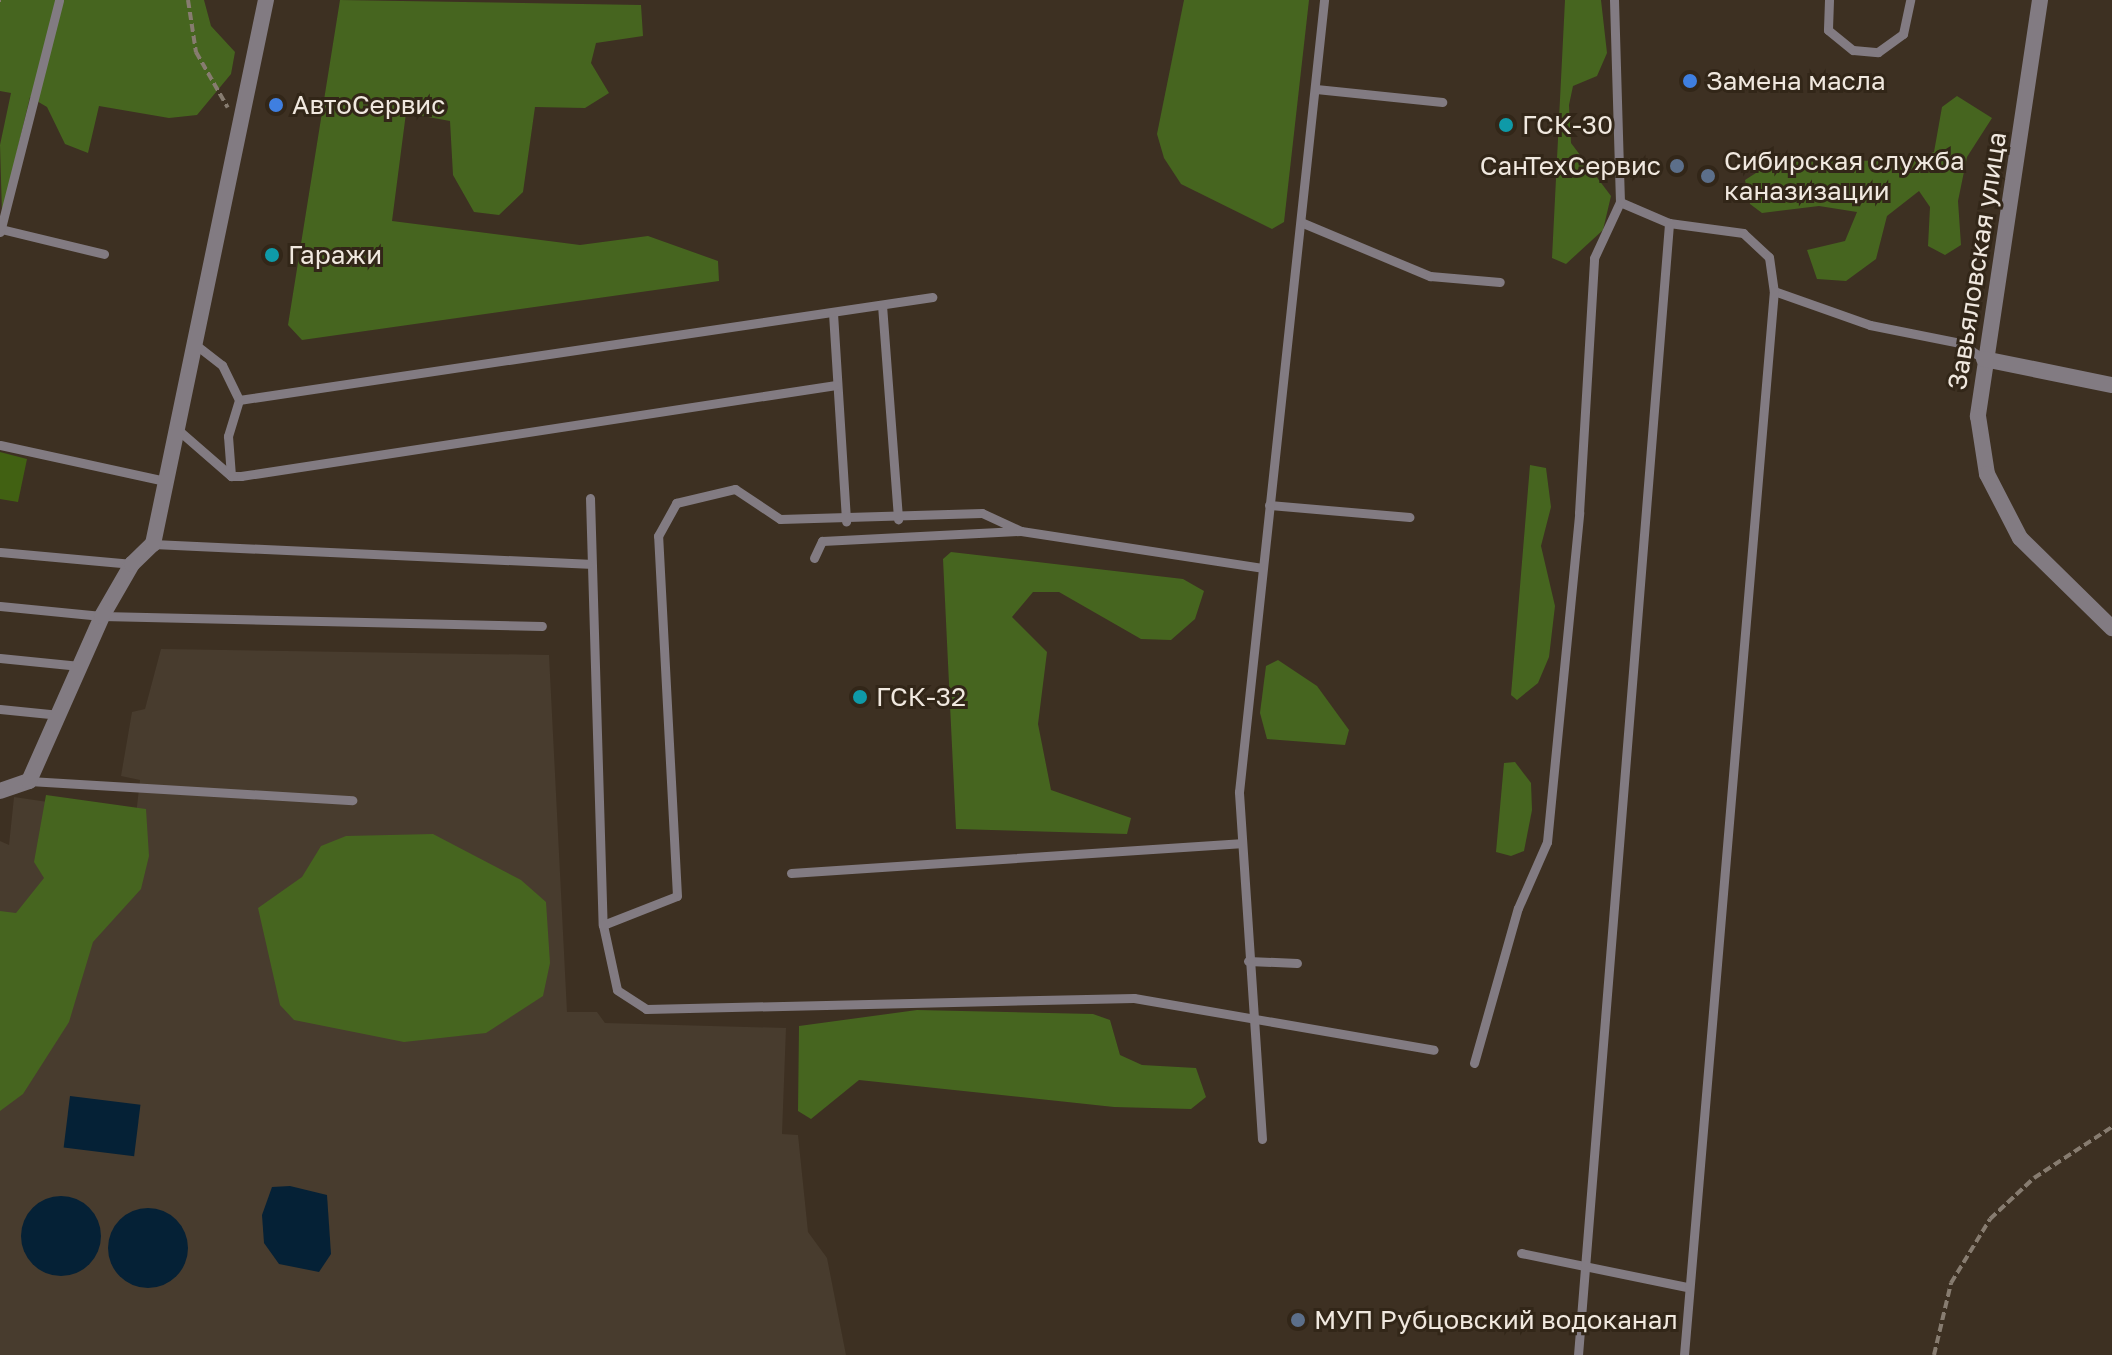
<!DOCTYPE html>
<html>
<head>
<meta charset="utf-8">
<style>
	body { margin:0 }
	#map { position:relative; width:2112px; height:1355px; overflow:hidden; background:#3d3022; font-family:"Golos Text",sans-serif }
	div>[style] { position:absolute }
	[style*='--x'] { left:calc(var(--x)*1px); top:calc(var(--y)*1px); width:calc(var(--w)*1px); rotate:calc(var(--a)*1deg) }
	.industrial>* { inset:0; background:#483c2e }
	.green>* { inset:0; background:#416112 }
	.forest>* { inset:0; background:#46651f }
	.water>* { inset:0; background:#052136; transform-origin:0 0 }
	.round { border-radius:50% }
	.path>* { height:4px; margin-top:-2px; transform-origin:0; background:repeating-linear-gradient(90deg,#877c70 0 8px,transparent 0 12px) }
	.service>* { height:9px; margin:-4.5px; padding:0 4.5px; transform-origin:4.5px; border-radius:4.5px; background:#827b82 }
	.minor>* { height:16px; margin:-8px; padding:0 8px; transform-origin:8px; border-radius:8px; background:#827b82 }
	.dots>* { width:22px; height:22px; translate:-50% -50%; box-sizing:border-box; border:4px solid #322618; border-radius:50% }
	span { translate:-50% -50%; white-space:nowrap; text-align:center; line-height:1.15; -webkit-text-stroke:6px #322618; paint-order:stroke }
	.poi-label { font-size:26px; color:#f0e8df }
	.left { translate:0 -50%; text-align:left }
	.right { translate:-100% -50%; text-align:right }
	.street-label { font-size:26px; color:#f0e8df }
</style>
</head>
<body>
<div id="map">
	<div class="industrial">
		<div style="clip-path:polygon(161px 649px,549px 655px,567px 1012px,597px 1012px,605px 1023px,786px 1028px,782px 1134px,798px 1135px,808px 1232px,827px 1258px,846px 1355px,0 1355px,0 841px,9px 845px,14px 797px,136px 815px,140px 780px,121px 776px,132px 712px,145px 709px)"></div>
	</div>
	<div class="green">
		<div style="clip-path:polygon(0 452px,27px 459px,18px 502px,0 499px)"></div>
	</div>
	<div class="forest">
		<div style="clip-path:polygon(0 0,204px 0,211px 26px,235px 52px,231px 74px,197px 115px,169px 118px,99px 106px,88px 153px,65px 144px,47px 107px,30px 97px,2px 214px,0 145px,11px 93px,0 91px)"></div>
		<div style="clip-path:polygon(340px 0,641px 5px,643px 36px,596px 43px,591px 63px,609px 93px,585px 108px,535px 107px,523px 192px,499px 215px,474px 212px,453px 175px,450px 121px,406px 113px,392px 221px,580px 245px,648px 236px,718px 261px,719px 281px,302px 340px,288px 325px)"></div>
		<div style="clip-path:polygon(1184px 0,1309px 0,1284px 222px,1272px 229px,1181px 184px,1164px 158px,1157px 134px)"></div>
		<div style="clip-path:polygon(1565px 0,1601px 0,1607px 53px,1597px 76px,1573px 86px,1569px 105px,1571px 143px,1611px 196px,1603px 230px,1566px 264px,1552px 258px)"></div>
		<div style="clip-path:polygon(1957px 96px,1992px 118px,1967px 157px,1958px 201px,1961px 245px,1945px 255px,1928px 246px,1930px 207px,1919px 191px,1887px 216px,1876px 259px,1846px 281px,1817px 279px,1807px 250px,1845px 241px,1857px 212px,1819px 206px,1762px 213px,1750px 204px,1745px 180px,1773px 162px,1913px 160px,1934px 152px,1942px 107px)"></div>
		<div style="clip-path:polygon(1530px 465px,1546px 468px,1551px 507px,1541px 546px,1555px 606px,1549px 657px,1538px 683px,1517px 700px,1511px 695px)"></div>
		<div style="clip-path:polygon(951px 552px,1183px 579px,1204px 591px,1195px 619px,1171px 640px,1141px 639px,1059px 592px,1033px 592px,1012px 617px,1047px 652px,1038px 724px,1051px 790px,1131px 818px,1127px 834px,956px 829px,943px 559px)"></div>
		<div style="clip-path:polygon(1278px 660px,1317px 686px,1349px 730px,1345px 745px,1267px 739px,1260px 713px,1266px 666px)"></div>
		<div style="clip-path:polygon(1515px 762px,1531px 783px,1532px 810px,1524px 851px,1511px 856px,1496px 852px,1504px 763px)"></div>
		<div style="clip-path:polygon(46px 795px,146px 809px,149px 856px,141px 889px,93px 942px,69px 1022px,23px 1094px,0 1111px,0 911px,16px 913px,44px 878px,34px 862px)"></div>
		<div style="clip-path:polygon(433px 834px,521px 880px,546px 902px,550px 963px,543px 996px,486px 1033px,404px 1042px,294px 1020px,280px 1005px,258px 908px,302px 877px,321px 846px,346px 836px)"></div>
		<div style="clip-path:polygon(917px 1010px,1093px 1014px,1110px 1020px,1120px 1055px,1142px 1065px,1196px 1068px,1206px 1097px,1191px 1109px,1114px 1107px,859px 1080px,811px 1119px,798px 1111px,799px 1026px)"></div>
	</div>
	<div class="water">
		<div style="left:70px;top:1096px;width:71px;height:52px;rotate:7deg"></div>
		<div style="clip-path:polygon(290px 1186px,327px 1195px,331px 1254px,319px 1272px,279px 1264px,264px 1243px,262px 1215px,272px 1187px)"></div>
		<div class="round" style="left:21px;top:1196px;width:80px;height:80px"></div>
		<div class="round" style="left:108px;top:1208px;width:80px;height:80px"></div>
	</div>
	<div class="path">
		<div style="--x:0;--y:0;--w:1;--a:0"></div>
		<div style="--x:188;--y:0;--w:53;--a:81.3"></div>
		<div style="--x:196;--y:52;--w:64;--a:60.3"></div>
		<div style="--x:1934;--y:1355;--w:74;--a:-76.7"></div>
		<div style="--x:1951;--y:1283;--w:75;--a:-58.6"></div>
		<div style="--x:1990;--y:1219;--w:60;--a:-43"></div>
		<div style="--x:2034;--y:1178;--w:93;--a:-33.2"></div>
	</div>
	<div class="service">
		<div style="--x:1614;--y:0;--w:202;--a:88.3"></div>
		<div style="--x:1620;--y:202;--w:53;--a:23.2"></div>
		<div style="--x:1669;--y:223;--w:75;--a:7.7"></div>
		<div style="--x:1743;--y:233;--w:35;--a:43"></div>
		<div style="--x:1769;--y:257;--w:34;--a:82"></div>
		<div style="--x:1774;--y:291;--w:102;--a:19.5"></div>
		<div style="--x:1870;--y:325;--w:92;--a:11.3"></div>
		<div style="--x:1960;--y:343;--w:29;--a:34"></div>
		<div style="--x:1829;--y:0;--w:30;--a:92"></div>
		<div style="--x:1828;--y:30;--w:32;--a:39"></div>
		<div style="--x:1853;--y:50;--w:25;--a:5"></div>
		<div style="--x:1878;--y:52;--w:31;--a:-36"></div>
		<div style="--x:1903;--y:34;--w:35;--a:-78"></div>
		<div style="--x:1316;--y:89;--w:127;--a:5.9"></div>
		<div style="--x:1303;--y:223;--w:138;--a:22.7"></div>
		<div style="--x:1430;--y:276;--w:70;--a:4.9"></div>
		<div style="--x:1;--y:229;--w:106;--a:13.6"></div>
		<div style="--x:0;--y:232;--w:239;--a:-75.7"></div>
		<div style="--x:882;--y:305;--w:215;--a:85.7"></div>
		<div style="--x:833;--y:313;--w:209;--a:86.4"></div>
		<div style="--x:196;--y:345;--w:33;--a:38"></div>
		<div style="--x:222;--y:365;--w:39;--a:64"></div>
		<div style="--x:239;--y:400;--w:38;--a:107"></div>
		<div style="--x:228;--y:436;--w:40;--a:85.7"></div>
		<div style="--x:239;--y:400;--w:701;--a:-8.45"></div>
		<div style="--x:177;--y:429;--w:72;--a:41"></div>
		<div style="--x:231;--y:476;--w:10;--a:0"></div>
		<div style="--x:241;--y:476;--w:602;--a:-8.7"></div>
		<div style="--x:0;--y:445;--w:169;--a:12.3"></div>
		<div style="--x:590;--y:498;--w:427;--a:88.3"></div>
		<div style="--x:603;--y:925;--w:66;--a:77.8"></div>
		<div style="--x:617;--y:990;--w:35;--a:33"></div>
		<div style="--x:646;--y:1009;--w:488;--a:-1.3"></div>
		<div style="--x:1134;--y:998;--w:304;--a:9.8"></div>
		<div style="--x:1269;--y:505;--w:141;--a:4.9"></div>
		<div style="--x:153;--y:544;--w:435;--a:2.6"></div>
		<div style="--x:0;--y:552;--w:133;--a:5.2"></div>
		<div style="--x:814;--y:558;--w:19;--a:-65"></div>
		<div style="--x:822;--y:541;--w:199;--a:-2.9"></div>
		<div style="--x:1021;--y:531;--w:244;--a:8.7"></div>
		<div style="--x:0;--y:606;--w:102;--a:5.6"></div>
		<div style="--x:102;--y:616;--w:440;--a:1.3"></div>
		<div style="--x:0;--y:658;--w:80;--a:5.7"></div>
		<div style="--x:0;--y:709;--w:60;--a:5.7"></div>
		<div style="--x:29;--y:781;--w:324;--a:3.4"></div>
		<div style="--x:791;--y:873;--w:450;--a:-3.8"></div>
		<div style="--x:603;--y:925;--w:79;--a:-21.4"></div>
		<div style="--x:677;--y:896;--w:361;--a:-93"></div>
		<div style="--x:658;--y:536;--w:38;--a:-61"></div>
		<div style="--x:676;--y:503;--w:61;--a:-13.3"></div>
		<div style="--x:735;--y:489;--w:54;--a:33.7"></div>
		<div style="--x:780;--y:519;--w:202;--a:-1.7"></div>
		<div style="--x:982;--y:513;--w:43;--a:24.8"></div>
		<div style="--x:1248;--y:961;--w:49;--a:2.3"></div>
		<div style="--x:1474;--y:1063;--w:161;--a:-74.2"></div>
		<div style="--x:1518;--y:908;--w:72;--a:-66.3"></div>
		<div style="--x:1547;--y:842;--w:331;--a:-84.4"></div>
		<div style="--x:1579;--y:513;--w:255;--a:-86.6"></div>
		<div style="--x:1594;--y:258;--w:62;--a:-65.1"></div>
		<div style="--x:1262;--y:1139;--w:348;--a:-93.8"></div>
		<div style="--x:1239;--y:792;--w:797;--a:-83.87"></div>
		<div style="--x:1521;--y:1253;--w:168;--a:11.6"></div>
		<div style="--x:1578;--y:1355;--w:1136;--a:-85.4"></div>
		<div style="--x:1684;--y:1355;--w:1068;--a:-85.17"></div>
	</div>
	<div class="minor">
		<div style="--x:2040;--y:0;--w:421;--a:98.5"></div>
		<div style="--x:1978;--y:416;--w:59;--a:81.2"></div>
		<div style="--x:1987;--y:474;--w:72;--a:62.7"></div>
		<div style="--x:2020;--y:538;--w:129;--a:44.4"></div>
		<div style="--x:1984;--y:359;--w:131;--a:11.5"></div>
		<div style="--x:0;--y:791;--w:31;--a:-19"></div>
		<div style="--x:29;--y:781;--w:180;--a:-66.1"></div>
		<div style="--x:102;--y:616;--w:60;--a:-60"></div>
		<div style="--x:132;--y:564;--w:29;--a:-44"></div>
		<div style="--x:153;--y:544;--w:556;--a:-78.27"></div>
	</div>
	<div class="dots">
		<div style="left:1690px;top:81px;background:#3f7fe0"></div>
		<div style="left:276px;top:105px;background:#3f7fe0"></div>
		<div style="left:1506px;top:125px;background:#0f9aa8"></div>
		<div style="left:1677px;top:166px;background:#5c6f8a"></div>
		<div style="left:1708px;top:176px;background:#5c6f8a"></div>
		<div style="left:272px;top:255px;background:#0f9aa8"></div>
		<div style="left:860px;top:697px;background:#0f9aa8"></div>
		<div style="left:1298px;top:1320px;background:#5c6f8a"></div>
	</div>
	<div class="poi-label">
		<span class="left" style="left:1706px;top:81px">Замена масла</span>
		<span class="left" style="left:292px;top:105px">АвтоСервис</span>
		<span class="left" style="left:1522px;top:125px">ГСК-30</span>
		<span class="left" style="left:1724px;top:176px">Сибирская служба<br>каназизации</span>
		<span class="right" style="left:1661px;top:166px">СанТехСервис</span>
		<span class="left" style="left:288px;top:255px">Гаражи</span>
		<span class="left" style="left:876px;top:697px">ГСК-32</span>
		<span class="left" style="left:1314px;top:1320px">МУП Рубцовский водоканал</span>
	</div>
	<div class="street-label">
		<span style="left:1977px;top:261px;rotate:-81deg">Завьяловская улица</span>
	</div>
</div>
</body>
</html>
